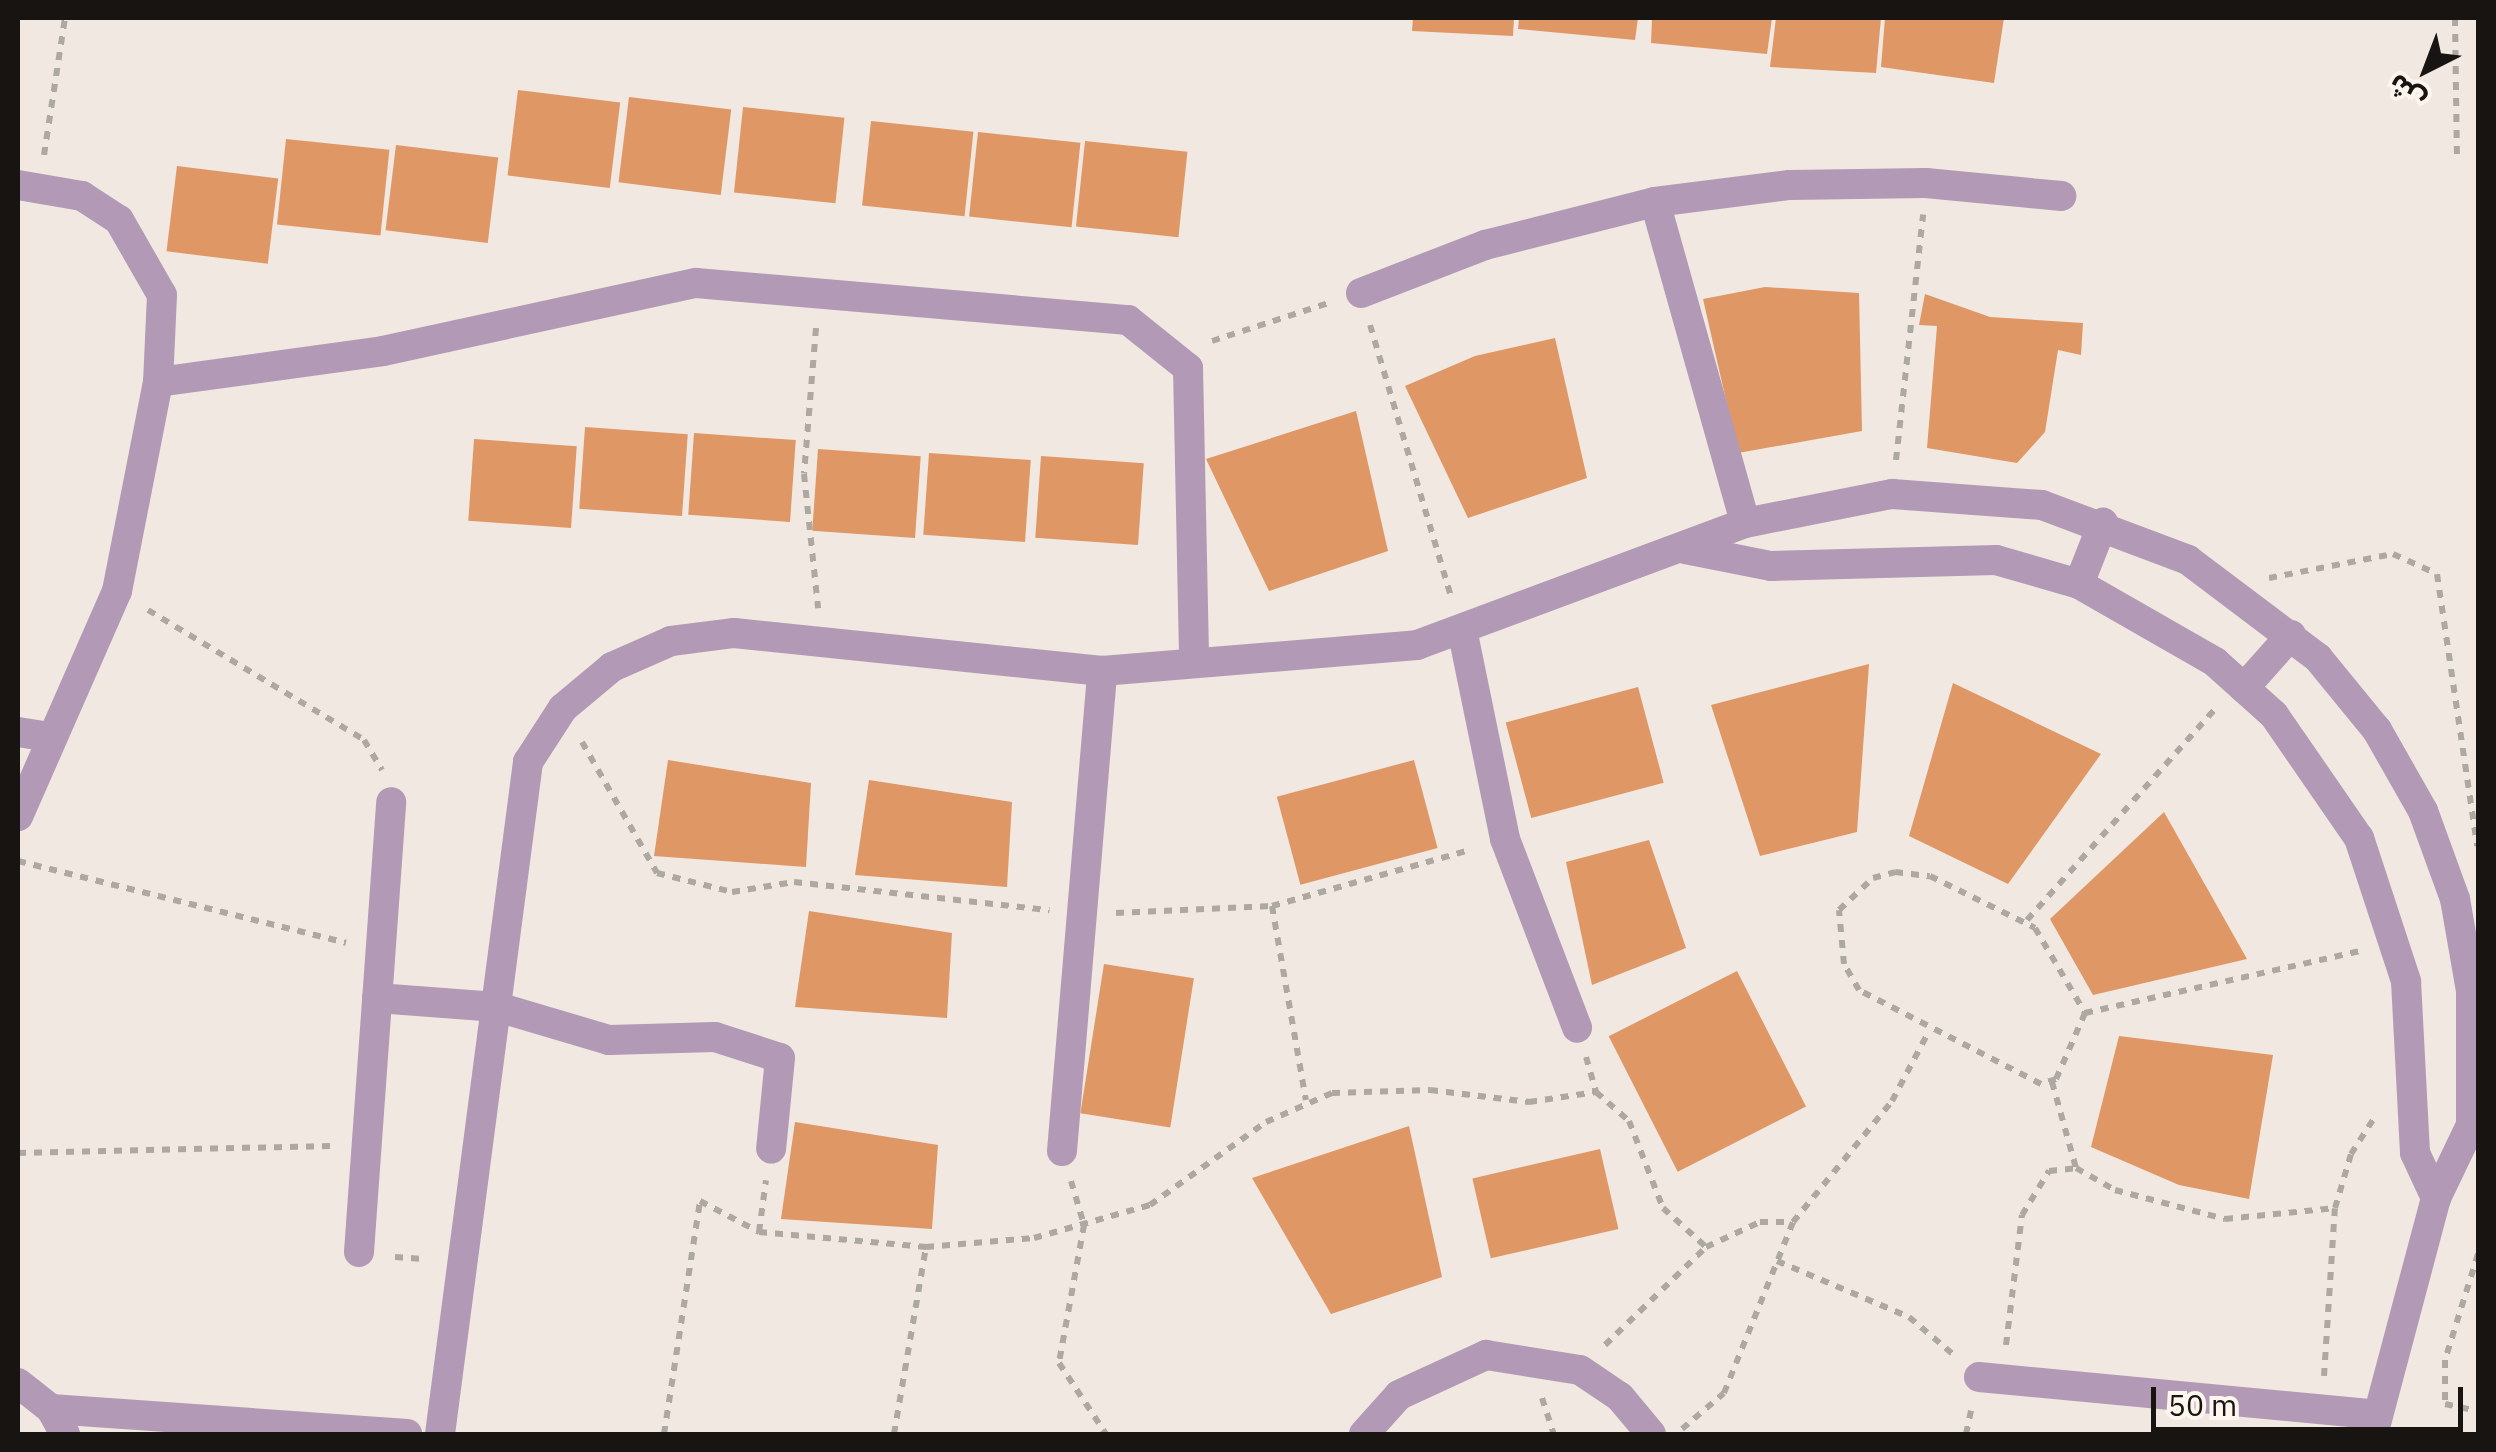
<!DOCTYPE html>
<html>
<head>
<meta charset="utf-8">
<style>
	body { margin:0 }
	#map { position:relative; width:2496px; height:1452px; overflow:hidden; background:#f0e8e1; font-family:"IBM Plex Sans","Noto Sans Arabic",sans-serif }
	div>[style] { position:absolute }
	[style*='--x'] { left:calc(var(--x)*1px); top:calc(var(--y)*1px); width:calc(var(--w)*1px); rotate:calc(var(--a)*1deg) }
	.building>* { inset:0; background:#df9765; transform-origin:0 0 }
	.path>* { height:6px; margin-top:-3px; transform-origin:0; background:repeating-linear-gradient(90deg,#aea8a2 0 8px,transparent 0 16px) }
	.minor>* { height:30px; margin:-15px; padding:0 15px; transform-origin:15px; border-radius:15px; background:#b299b5 }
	span { translate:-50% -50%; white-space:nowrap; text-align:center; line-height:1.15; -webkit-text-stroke:8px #fdf5ee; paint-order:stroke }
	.frame { position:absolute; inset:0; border:20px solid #171412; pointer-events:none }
	.north { position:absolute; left:2376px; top:20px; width:100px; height:100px; -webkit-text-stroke:8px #fdf5ee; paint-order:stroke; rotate:222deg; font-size:28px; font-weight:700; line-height:40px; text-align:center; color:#171412 }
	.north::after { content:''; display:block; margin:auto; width:35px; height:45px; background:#171412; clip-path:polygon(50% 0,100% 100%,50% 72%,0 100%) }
	.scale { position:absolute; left:2151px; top:1387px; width:312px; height:45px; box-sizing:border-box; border:5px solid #171412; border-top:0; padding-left:12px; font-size:30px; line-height:35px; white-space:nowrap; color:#171412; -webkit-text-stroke:8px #fdf5ee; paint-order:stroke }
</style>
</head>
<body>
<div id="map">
	<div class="building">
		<div style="clip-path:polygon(1413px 18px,1514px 18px,1513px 36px,1412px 31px)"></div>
		<div style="clip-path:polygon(1519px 18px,1638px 18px,1635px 40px,1518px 29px)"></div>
		<div style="clip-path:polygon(1652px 18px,1772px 18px,1767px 54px,1651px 43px)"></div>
		<div style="clip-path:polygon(1776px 18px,1881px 18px,1876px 73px,1770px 67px)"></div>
		<div style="clip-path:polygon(1885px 18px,2004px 18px,1994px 83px,1881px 67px)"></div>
		<div style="left:518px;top:90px;width:103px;height:86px;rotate:7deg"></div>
		<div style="left:629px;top:97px;width:103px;height:86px;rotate:7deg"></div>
		<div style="left:743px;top:107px;width:102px;height:86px;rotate:6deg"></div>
		<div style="left:871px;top:121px;width:103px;height:85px;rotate:6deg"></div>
		<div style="left:978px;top:132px;width:103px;height:85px;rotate:6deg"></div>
		<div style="left:286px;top:139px;width:104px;height:86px;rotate:6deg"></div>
		<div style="left:1085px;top:141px;width:103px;height:86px;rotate:6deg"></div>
		<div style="left:396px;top:145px;width:103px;height:86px;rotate:7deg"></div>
		<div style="left:177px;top:166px;width:102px;height:86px;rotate:7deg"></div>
		<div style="clip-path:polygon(1765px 287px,1859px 293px,1862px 431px,1738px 453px,1703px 299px)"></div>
		<div style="clip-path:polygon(1925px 294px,1990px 317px,2083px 323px,2081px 355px,2058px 350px,2045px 432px,2017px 463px,1927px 448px,1937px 326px,1919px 325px)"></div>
		<div style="clip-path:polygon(1555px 338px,1587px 478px,1468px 518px,1405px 386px,1475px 356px)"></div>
		<div style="clip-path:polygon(1356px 411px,1388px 551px,1269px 591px,1206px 459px)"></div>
		<div style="left:585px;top:427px;width:103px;height:82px;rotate:4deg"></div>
		<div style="left:694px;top:433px;width:102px;height:82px;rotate:4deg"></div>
		<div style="left:474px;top:439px;width:103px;height:82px;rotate:4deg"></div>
		<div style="left:818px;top:449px;width:103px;height:82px;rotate:4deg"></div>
		<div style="left:929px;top:453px;width:102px;height:82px;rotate:4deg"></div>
		<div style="left:1041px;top:456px;width:103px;height:82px;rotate:4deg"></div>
		<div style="clip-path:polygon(1869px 664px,1857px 832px,1760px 856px,1711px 705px)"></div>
		<div style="clip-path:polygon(1953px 683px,2101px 754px,2008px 884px,1909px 836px)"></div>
		<div style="left:1638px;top:687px;width:99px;height:137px;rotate:75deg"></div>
		<div style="clip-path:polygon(668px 760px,811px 783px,806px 867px,654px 856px)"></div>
		<div style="left:1414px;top:760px;width:91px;height:142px;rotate:75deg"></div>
		<div style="clip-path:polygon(869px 780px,1012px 802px,1007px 887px,855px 875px)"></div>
		<div style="clip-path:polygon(2164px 812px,2247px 959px,2093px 995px,2050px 919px)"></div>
		<div style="clip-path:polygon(1649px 840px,1686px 948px,1592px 985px,1566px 862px)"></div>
		<div style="clip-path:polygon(809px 911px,952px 933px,947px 1018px,795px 1007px)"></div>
		<div style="left:1104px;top:964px;width:91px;height:151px;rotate:9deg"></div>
		<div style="left:1737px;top:971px;width:152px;height:144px;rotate:63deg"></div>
		<div style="clip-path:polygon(2119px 1036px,2273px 1055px,2249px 1199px,2179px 1185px,2091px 1147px)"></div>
		<div style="clip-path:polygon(795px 1122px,938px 1145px,932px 1229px,781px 1219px)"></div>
		<div style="clip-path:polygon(1409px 1126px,1442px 1277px,1331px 1314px,1252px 1178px)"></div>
		<div style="left:1600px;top:1149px;width:82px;height:131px;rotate:77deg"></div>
	</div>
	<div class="path">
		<div style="--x:2455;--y:18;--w:136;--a:89.2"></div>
		<div style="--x:44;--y:155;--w:139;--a:-81.3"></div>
		<div style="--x:1370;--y:325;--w:283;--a:73.4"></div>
		<div style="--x:816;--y:328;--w:146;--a:94.7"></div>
		<div style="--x:804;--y:474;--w:135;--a:84"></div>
		<div style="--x:1212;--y:341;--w:122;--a:-18.1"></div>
		<div style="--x:1896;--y:460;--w:247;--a:-83.7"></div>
		<div style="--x:2269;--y:578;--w:126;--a:-11"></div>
		<div style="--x:2393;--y:554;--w:48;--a:24.4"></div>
		<div style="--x:2437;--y:574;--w:275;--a:81.6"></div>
		<div style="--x:148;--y:610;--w:252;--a:31"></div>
		<div style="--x:364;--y:740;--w:35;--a:59"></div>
		<div style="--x:582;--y:742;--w:151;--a:60.2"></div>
		<div style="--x:657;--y:873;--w:77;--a:14.2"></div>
		<div style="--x:732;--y:892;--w:63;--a:-9.2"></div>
		<div style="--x:794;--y:882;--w:257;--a:6.3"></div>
		<div style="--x:18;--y:861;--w:338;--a:14"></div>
		<div style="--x:1895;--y:872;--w:35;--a:7"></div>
		<div style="--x:1930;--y:876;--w:117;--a:26.3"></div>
		<div style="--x:2035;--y:928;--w:99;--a:59.5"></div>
		<div style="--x:2085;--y:1013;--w:72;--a:113.7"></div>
		<div style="--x:2056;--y:1079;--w:16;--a:162"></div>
		<div style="--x:2041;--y:1084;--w:205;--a:-152.7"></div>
		<div style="--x:1859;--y:990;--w:30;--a:-120"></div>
		<div style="--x:1844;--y:964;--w:54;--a:-95.3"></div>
		<div style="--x:1839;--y:910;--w:47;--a:-43.3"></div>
		<div style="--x:1873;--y:878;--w:23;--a:-15"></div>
		<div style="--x:1272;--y:906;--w:197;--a:80.1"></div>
		<div style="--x:1116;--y:913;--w:156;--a:-2.6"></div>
		<div style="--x:1272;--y:906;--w:206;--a:-15.8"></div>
		<div style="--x:2027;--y:920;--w:284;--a:-48.3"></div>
		<div style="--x:2085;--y:1013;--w:283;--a:-12.7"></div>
		<div style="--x:1586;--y:1057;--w:36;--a:74"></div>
		<div style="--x:2052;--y:1082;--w:89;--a:74.4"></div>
		<div style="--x:18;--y:1153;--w:313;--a:-1.3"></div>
		<div style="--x:1071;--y:1181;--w:46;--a:73.5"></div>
		<div style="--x:1084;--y:1225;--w:140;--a:100.3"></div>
		<div style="--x:1059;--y:1363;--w:85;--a:56.5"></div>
		<div style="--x:759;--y:1232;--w:52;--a:-82.3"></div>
		<div style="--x:2478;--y:1254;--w:111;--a:107.3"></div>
		<div style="--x:2445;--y:1360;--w:44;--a:90"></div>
		<div style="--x:2445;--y:1404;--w:34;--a:12"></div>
		<div style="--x:395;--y:1257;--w:32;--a:4"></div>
		<div style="--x:1777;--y:1261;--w:143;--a:23"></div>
		<div style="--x:1909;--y:1317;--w:60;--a:40.3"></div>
		<div style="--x:1605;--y:1345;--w:141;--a:-44.1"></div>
		<div style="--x:1706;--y:1247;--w:60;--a:-24.8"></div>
		<div style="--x:1760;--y:1222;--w:33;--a:0"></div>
		<div style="--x:2006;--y:1345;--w:131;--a:-83"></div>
		<div style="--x:2022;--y:1215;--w:52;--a:-58.5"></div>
		<div style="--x:2049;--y:1171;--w:27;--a:-6"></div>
		<div style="--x:2076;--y:1168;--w:45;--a:29.4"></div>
		<div style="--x:2115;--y:1190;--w:114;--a:14.8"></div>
		<div style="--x:2225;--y:1219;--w:111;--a:-5.7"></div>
		<div style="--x:2324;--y:1376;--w:168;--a:-86.3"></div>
		<div style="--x:2335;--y:1208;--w:56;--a:-73.5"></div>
		<div style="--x:2351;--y:1154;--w:46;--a:-57.3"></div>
		<div style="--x:1542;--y:1398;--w:38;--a:72"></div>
		<div style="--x:1682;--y:1429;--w:55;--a:-40.6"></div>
		<div style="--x:1724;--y:1393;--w:184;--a:-68"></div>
		<div style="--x:1793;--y:1222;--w:156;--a:-50.7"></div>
		<div style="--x:1892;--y:1101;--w:79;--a:-62.1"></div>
		<div style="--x:664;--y:1434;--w:236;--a:-81.2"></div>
		<div style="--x:700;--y:1201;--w:67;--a:27.7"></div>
		<div style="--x:759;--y:1232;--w:168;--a:5.1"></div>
		<div style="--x:926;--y:1247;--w:108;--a:-4.8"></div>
		<div style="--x:1034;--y:1238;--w:121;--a:-15.9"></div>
		<div style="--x:1150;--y:1205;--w:143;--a:-35.6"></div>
		<div style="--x:1266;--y:1122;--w:72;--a:-23.7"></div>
		<div style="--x:1332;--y:1093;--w:98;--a:-1.8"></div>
		<div style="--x:1430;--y:1090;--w:100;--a:6.9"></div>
		<div style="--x:1529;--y:1102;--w:68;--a:-8.5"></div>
		<div style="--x:1596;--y:1092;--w:44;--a:41.3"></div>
		<div style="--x:1629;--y:1121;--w:93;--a:68.7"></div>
		<div style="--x:1663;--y:1208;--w:58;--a:42.2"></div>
		<div style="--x:894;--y:1434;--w:190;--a:-80.3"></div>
		<div style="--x:1966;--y:1434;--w:24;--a:-78"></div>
	</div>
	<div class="minor">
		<div style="--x:18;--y:185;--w:65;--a:9.8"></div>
		<div style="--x:82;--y:196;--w:44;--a:33"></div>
		<div style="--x:119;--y:220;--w:86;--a:60.2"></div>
		<div style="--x:162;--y:295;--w:87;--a:92.6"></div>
		<div style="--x:158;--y:382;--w:213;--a:101.1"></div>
		<div style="--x:117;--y:591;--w:246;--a:113.7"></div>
		<div style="--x:1655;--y:202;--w:333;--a:74.3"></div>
		<div style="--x:1361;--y:293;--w:133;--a:-21.2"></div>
		<div style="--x:1485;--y:245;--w:175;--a:-14.2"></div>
		<div style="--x:1655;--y:202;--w:136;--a:-7.2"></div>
		<div style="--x:1790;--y:185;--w:136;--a:-0.8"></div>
		<div style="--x:1926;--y:183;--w:136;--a:5.5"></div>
		<div style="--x:158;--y:382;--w:227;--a:-7.8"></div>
		<div style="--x:383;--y:351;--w:320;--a:-12.3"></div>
		<div style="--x:696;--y:283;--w:434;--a:4.9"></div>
		<div style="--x:1128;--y:320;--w:77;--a:38.7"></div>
		<div style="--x:1188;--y:368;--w:293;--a:88.8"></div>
		<div style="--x:1685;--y:549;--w:88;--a:11.2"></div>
		<div style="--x:1771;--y:566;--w:225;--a:-1.5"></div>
		<div style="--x:1996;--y:560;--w:86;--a:16.1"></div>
		<div style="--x:2079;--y:584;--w:157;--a:29.8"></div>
		<div style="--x:2215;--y:662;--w:79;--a:41.9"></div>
		<div style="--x:2274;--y:715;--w:150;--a:55.4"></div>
		<div style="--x:2359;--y:838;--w:151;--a:71.8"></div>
		<div style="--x:2406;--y:981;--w:172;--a:87"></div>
		<div style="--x:2415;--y:1153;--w:50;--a:65"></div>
		<div style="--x:2079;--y:584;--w:66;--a:-68.5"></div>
		<div style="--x:1463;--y:634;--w:209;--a:78.4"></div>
		<div style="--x:1505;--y:839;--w:202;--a:69.1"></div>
		<div style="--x:2244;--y:688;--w:71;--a:-48.4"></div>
		<div style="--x:18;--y:732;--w:31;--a:9"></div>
		<div style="--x:377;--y:998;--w:120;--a:4.3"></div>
		<div style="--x:497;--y:1007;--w:117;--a:16.4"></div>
		<div style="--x:609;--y:1040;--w:106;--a:-1.6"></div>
		<div style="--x:715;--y:1037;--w:68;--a:17.9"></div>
		<div style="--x:780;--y:1058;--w:91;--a:95.6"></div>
		<div style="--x:1062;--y:1151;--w:482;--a:-85.2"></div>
		<div style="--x:359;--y:1252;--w:451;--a:-85.9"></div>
		<div style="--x:1979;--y:1377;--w:397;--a:5.4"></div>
		<div style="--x:18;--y:1383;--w:42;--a:38.2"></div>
		<div style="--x:51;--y:1409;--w:29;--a:61"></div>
		<div style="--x:51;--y:1409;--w:357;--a:4"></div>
		<div style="--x:440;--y:1434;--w:678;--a:-82.54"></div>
		<div style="--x:528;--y:762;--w:64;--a:-57.1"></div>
		<div style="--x:563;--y:708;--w:64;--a:-39.9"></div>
		<div style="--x:612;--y:667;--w:64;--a:-23.8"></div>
		<div style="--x:671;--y:641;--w:64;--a:-7.2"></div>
		<div style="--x:734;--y:633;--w:370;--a:5.9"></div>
		<div style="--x:1102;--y:671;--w:316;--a:-4.7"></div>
		<div style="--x:1417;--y:645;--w:350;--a:-20.4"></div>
		<div style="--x:1745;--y:523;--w:150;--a:-11.2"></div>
		<div style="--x:1892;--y:494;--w:150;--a:4.2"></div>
		<div style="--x:2042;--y:505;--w:156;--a:20.6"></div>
		<div style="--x:2188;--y:560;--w:163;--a:37"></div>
		<div style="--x:2318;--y:658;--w:93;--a:50.7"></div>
		<div style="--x:2377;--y:730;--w:93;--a:60.4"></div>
		<div style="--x:2423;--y:811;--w:94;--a:70"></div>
		<div style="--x:2455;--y:899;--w:93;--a:80.1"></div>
		<div style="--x:2471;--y:991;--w:134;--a:90"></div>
		<div style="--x:2471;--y:1125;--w:81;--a:115.6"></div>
		<div style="--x:2436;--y:1198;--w:244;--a:104.9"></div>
		<div style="--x:1364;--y:1434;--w:52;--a:-48.1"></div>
		<div style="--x:1399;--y:1395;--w:96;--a:-24.7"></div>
		<div style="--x:1486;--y:1355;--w:95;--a:9.1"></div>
		<div style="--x:1580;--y:1370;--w:48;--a:34"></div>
		<div style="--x:1620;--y:1397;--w:48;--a:50"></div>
	</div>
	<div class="frame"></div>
	<div class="north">ش</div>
	<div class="scale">50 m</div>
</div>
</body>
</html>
